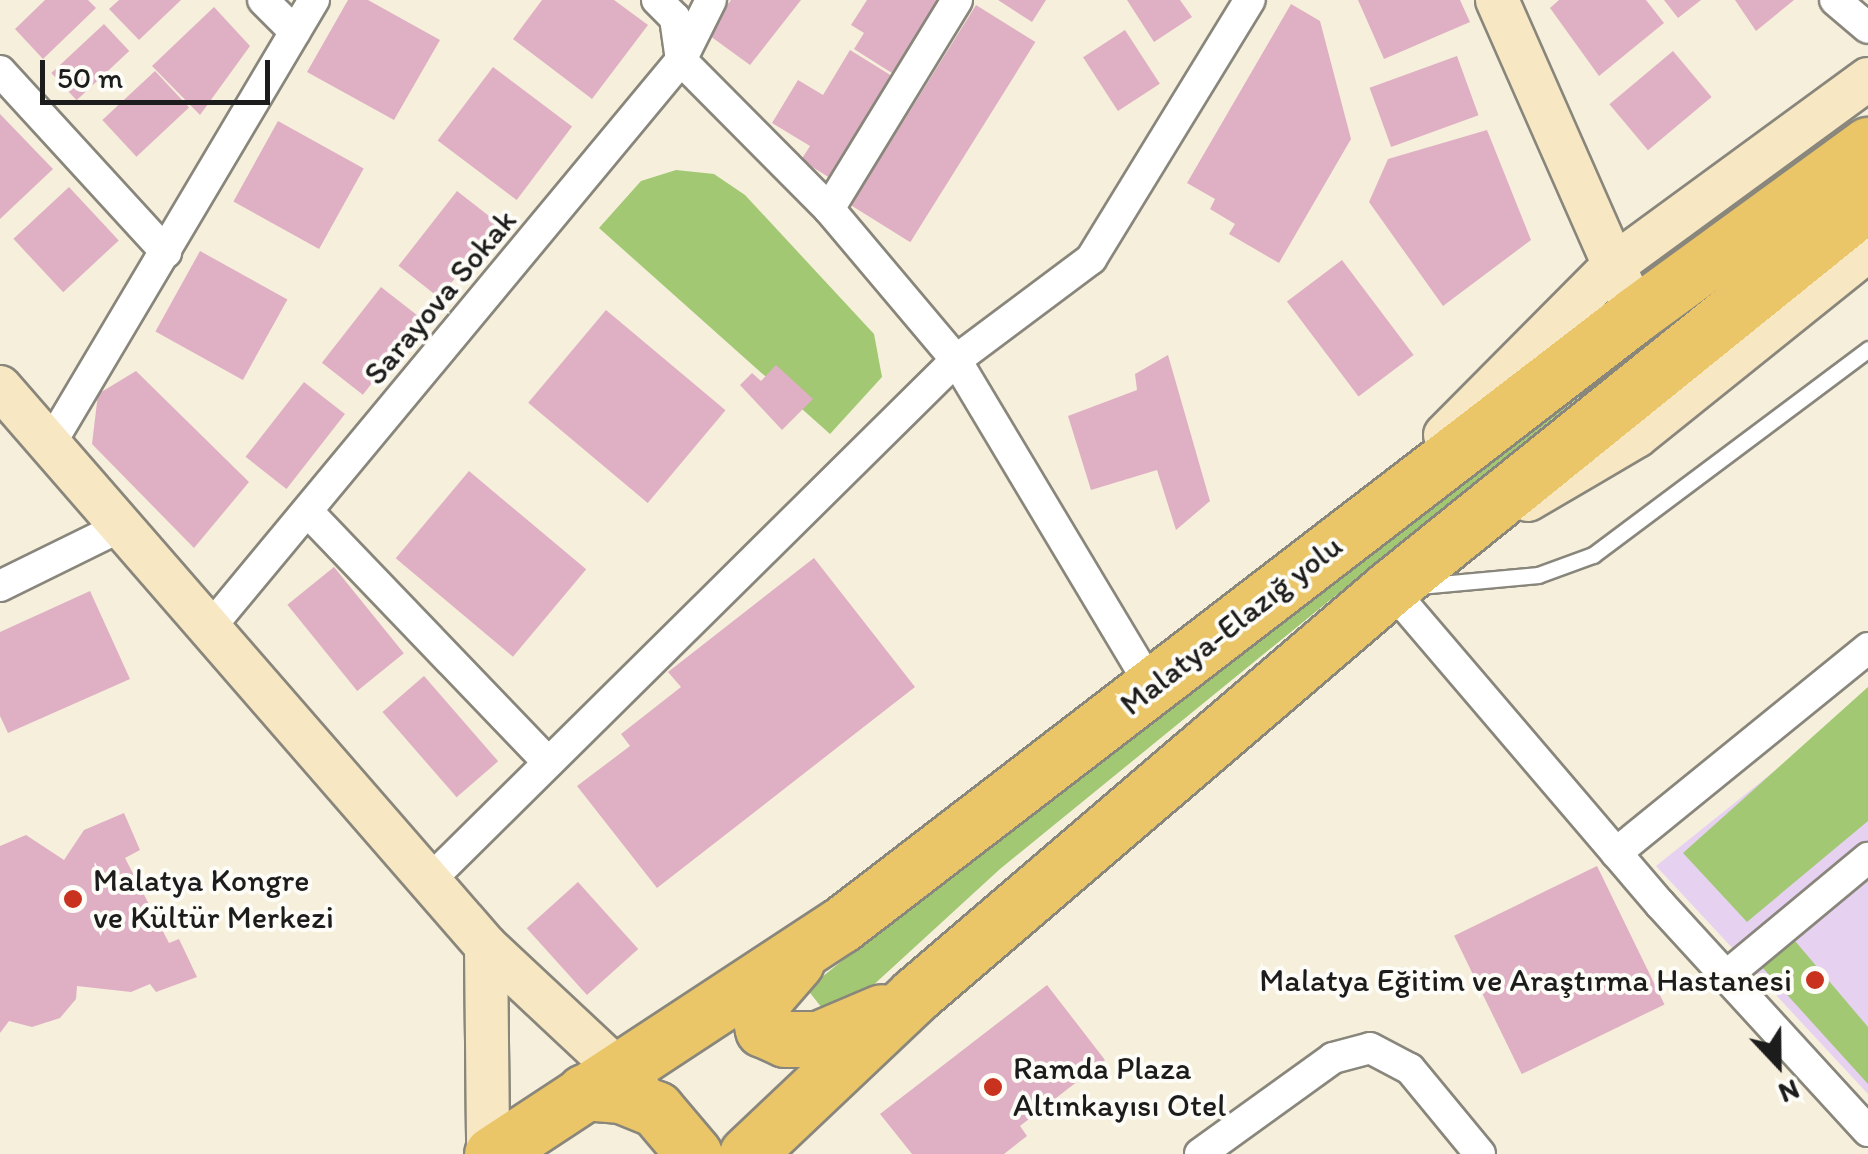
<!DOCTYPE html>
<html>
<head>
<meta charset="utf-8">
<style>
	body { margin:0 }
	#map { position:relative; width:1868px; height:1154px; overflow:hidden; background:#f6efdc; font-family:Itim,sans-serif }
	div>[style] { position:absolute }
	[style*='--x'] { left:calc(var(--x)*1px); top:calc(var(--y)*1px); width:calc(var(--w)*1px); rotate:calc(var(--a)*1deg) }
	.built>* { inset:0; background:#e6d2f0 }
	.green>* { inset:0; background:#a2c873 }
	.building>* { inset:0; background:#dfb0c4; transform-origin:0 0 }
	.roads { filter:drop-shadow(2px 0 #89867c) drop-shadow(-2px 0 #89867c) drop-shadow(0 2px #89867c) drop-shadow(0 -2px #89867c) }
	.lane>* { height:15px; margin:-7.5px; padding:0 7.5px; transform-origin:7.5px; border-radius:7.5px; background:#fff }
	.street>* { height:30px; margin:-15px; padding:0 15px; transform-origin:15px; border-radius:15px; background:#fff }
	.secondary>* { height:42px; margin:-21px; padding:0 21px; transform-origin:21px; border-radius:21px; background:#f7e8c3 }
	.highway>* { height:55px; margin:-27.5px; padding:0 27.5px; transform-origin:27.5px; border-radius:27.5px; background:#ebc669 }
	.dots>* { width:28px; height:28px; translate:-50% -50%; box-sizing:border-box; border:5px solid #fdfcf7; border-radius:50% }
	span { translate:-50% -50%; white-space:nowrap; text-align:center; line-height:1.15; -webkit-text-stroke:8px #fdfcf7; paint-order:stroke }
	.street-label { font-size:32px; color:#1c1c1c }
	.poi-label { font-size:32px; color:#1c1c1c }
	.left { translate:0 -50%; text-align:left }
	.right { translate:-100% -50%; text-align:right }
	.north { position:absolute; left:1728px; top:1014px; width:100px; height:100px; -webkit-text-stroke:8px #fdfcf7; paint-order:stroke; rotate:158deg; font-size:28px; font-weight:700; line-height:40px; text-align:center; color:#1c1c1c }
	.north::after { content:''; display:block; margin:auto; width:35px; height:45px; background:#1c1c1c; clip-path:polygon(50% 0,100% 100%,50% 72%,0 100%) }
	.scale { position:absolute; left:40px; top:60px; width:230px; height:45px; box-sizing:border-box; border:5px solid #1c1c1c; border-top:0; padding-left:12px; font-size:30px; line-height:35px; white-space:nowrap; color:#1c1c1c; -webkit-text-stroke:8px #fdfcf7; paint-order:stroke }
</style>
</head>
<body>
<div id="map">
	<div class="built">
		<div style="clip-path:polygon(1868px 696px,1868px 1094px,1656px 866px)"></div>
	</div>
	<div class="green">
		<div style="clip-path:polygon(676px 170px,714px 174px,745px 195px,874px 334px,882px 377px,830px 434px,599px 228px,641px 181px)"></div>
		<div style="clip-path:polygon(1590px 360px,1605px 376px,1000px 869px,833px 1022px,807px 989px)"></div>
		<div style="clip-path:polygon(1868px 687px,1868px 821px,1747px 922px,1683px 853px)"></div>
		<div style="clip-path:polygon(1790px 935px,1868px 1027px,1868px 1084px,1760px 965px)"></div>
	</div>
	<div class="building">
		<div style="clip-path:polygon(45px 0,88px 0,96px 8px,43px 59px,15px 29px)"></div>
		<div style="clip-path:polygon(119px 0,181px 0,139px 40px,109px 9px)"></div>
		<div style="clip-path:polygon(348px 0,368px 0,440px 40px,394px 120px,307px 72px)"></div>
		<div style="clip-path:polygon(542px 0,614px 0,648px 25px,592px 99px,513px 39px)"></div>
		<div style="clip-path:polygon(731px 0,801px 0,750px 65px,706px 33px)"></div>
		<div style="clip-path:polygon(867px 0,942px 0,895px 75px,854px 49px,864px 33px,851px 25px)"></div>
		<div style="clip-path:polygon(998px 0,1046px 0,1032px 22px)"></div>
		<div style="clip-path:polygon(1127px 0,1180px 0,1192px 17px,1154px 42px)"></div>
		<div style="clip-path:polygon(1358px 0,1460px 0,1470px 22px,1384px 59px)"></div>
		<div style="clip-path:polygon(1559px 0,1646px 0,1664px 23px,1599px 76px,1550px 8px)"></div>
		<div style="clip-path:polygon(1664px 0,1701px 0,1678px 18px)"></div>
		<div style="clip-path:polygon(1735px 0,1794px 0,1756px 31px)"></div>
		<div style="clip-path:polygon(1291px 4px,1320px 21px,1351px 139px,1279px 263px,1229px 234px,1235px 224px,1210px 209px,1215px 199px,1187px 183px)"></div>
		<div style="left:976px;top:5px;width:70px;height:236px;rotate:32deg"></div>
		<div style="clip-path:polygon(214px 7px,250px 46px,200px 115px,152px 66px)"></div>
		<div style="left:104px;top:24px;width:37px;height:72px;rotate:47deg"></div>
		<div style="left:1125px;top:30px;width:64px;height:50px;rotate:57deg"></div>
		<div style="clip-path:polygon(850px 50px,900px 81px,838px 183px,801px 160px,810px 146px,772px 123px,798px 80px,823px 95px)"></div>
		<div style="left:1673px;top:51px;width:60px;height:83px;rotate:50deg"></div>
		<div style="left:1457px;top:56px;width:63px;height:93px;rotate:70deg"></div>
		<div style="left:493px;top:67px;width:99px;height:92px;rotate:37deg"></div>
		<div style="left:155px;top:71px;width:50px;height:72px;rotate:47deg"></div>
		<div style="clip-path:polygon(0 114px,53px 169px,0 219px)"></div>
		<div style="left:278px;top:121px;width:98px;height:92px;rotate:29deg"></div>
		<div style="clip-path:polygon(1487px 130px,1531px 240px,1443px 306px,1369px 202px,1388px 159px)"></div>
		<div style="left:69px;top:187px;width:73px;height:76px;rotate:47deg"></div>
		<div style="left:457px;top:191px;width:52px;height:95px;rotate:38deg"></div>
		<div style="left:200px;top:251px;width:100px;height:92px;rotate:29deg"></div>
		<div style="left:1342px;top:260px;width:119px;height:69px;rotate:53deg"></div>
		<div style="left:381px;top:287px;width:52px;height:96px;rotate:38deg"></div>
		<div style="left:606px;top:310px;width:156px;height:121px;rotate:40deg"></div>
		<div style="clip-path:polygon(1168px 355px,1210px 501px,1176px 530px,1157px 470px,1091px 490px,1068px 416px,1137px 390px,1135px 374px)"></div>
		<div style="clip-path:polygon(776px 365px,813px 399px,782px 430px,740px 385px,752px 373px,761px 381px)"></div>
		<div style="clip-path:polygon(136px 371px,249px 482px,194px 548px,92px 444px,98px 394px)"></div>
		<div style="left:304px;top:382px;width:52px;height:95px;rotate:38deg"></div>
		<div style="left:469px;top:471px;width:153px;height:114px;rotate:40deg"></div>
		<div style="clip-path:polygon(814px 558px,915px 687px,657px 888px,577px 786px,630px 746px,621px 734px,681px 687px,668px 672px)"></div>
		<div style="left:334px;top:567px;width:111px;height:60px;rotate:51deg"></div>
		<div style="clip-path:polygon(90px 591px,130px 679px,8px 733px,0 716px,0 632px)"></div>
		<div style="left:424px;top:676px;width:113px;height:55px;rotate:49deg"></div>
		<div style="clip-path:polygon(124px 813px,140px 850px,125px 858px,169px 943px,179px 939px,197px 977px,156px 992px,150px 984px,131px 992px,77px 986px,76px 999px,60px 1018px,32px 1027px,9px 1021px,0 1033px,0 846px,26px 835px,64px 860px,84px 830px)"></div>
		<div style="left:1597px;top:866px;width:154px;height:159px;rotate:64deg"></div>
		<div style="left:578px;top:882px;width:90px;height:69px;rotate:48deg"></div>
		<div style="clip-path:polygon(1047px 985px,1105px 1060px,1020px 1126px,1027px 1136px,1004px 1154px,912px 1154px,880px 1114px)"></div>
	</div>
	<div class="roads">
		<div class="lane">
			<div style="--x:1419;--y:586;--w:120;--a:-5.3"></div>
			<div style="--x:1538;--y:575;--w:59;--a:-20"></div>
			<div style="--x:1593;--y:555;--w:344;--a:-36.8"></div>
		</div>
		<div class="street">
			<div style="--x:263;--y:0;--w:45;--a:45"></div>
			<div style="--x:657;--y:0;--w:25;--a:45"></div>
			<div style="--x:675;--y:18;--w:42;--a:81.9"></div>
			<div style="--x:681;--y:60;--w:210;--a:45.2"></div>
			<div style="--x:829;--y:209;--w:197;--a:49.9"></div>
			<div style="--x:956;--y:360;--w:380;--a:59.1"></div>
			<div style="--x:1835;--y:0;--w:43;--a:40.3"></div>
			<div style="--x:0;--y:71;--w:246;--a:47.5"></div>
			<div style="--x:829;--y:209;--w:245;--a:-58.5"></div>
			<div style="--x:52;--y:441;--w:513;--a:-59.29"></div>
			<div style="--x:308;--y:512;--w:347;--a:46.2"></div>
			<div style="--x:0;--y:586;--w:134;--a:-26.2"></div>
			<div style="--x:1390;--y:588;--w:416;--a:49.5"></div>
			<div style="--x:1660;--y:904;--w:308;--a:47.5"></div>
			<div style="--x:208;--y:630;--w:741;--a:-50.31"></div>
			<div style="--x:681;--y:60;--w:67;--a:-63.4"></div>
			<div style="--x:1616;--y:853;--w:325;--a:-39.1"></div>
			<div style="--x:432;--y:878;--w:737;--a:-44.67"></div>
			<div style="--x:956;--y:360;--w:169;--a:-36.8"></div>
			<div style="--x:1091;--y:259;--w:304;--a:-58.5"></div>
			<div style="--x:1726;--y:976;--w:185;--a:-39.7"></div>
			<div style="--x:1200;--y:1154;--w:164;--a:-35.8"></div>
			<div style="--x:1333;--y:1058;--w:38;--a:-15"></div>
			<div style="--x:1370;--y:1048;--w:45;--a:27.7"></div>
			<div style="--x:1410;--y:1069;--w:110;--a:50.5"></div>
		</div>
		<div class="secondary">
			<div style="--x:1497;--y:0;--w:315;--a:66.2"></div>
			<div style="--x:0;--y:387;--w:741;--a:49"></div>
			<div style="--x:486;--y:946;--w:209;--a:43.1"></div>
			<div style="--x:1445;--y:435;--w:240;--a:-45.2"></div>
			<div style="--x:1614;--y:265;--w:315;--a:-36.2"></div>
			<div style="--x:1528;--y:500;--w:126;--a:-30.4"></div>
			<div style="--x:1637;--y:436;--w:297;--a:-38.8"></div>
			<div style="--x:486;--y:946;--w:208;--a:89.4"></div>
		</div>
		<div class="highway">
			<div style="--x:796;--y:962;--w:58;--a:130.8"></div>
			<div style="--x:758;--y:1006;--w:24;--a:78"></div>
			<div style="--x:763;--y:1029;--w:24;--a:24"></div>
			<div style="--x:785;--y:1039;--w:33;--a:0"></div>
			<div style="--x:818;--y:1039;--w:69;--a:-22.9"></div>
			<div style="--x:584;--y:1092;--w:37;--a:5"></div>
			<div style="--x:621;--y:1095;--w:38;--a:22"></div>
			<div style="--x:656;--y:1109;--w:59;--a:49.8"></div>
			<div style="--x:492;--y:1154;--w:417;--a:-33.3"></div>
			<div style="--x:841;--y:925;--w:1003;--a:-37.54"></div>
			<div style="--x:1636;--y:314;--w:287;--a:-36.1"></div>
			<div style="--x:747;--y:1154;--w:231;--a:-43.4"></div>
			<div style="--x:915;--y:995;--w:626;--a:-40.59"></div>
			<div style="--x:1390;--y:588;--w:614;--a:-38.92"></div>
		</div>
	</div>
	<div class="dots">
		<div style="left:73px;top:899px;background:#c8321e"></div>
		<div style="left:1815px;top:980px;background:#c8321e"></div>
		<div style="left:993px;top:1087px;background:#c8321e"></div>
	</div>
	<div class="street-label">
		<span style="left:440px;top:297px;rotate:-50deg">Sarayova Sokak</span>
		<span style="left:1231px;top:625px;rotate:-38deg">Malatya-Elazığ yolu</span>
	</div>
	<div class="poi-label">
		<span class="left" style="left:93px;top:899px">Malatya Kongre<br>ve Kültür Merkezi</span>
		<span class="right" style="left:1792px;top:980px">Malatya Eğitim ve Araştırma Hastanesi</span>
		<span class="left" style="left:1013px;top:1087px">Ramda Plaza<br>Altınkayısı Otel</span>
	</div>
	<div class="north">N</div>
	<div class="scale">50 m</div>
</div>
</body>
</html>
